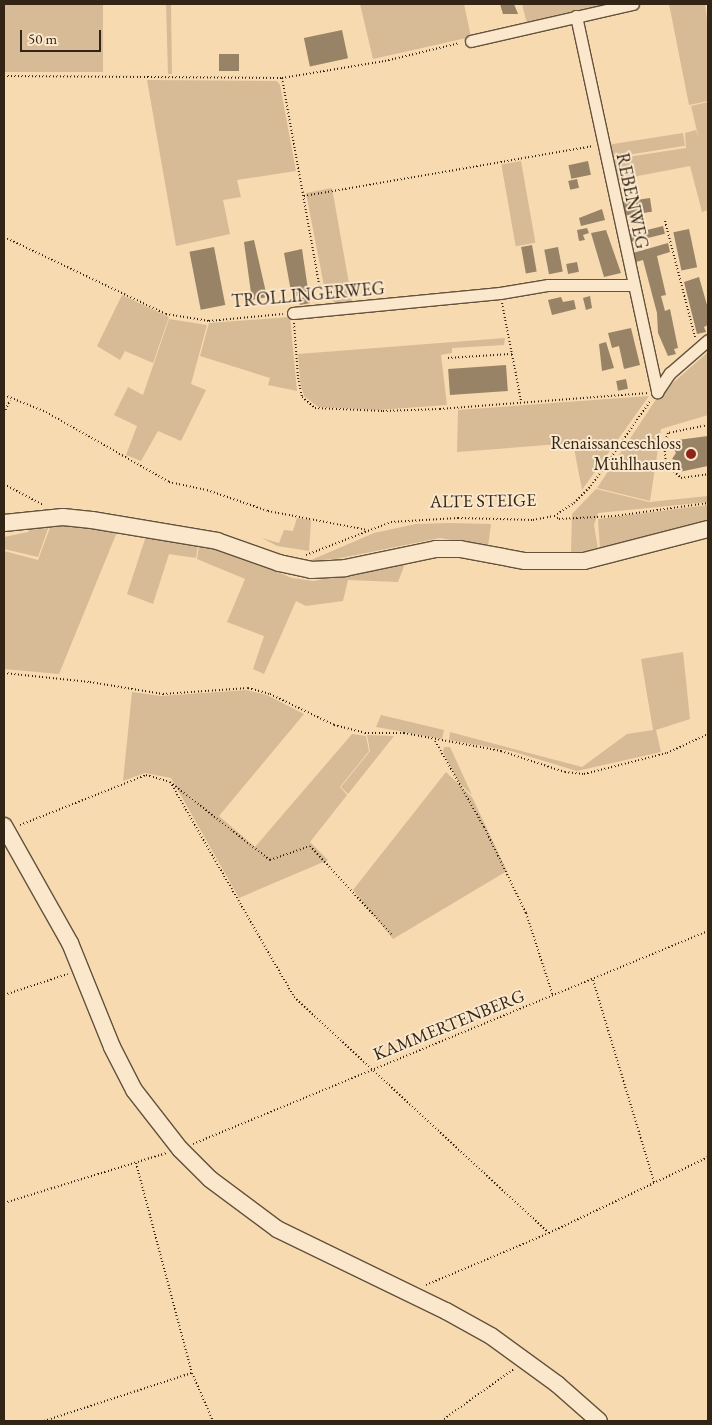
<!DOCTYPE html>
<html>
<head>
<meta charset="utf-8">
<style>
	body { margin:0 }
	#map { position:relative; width:712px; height:1425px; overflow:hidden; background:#f7dab0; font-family:"EB Garamond",serif }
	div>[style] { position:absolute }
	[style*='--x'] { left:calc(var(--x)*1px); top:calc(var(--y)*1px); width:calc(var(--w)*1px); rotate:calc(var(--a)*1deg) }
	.green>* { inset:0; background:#d6bb96; transform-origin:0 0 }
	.building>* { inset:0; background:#988366; transform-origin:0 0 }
	.path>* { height:2px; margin-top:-1px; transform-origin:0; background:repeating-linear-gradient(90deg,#322516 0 1px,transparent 0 3.5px) }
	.roads { filter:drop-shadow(1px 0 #63523c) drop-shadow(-1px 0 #63523c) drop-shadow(0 1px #63523c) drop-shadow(0 -1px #63523c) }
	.street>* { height:11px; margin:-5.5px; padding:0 5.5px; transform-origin:5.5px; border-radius:5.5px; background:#fae7cc }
	.secondary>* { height:16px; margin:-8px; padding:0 8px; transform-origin:8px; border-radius:8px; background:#fae7cc }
	.dots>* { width:14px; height:14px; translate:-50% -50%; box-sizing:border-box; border:2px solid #fae7cc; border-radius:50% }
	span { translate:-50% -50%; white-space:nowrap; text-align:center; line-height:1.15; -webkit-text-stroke:4px #fae7cc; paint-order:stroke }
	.street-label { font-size:18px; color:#322516 }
	.poi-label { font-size:18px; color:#322516 }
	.right { translate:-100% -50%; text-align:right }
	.frame { position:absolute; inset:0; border:5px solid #322516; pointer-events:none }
	.scale { position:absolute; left:20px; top:30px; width:81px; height:22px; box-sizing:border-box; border:2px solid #322516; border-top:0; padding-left:6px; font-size:15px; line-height:18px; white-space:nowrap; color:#322516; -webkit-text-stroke:4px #fae7cc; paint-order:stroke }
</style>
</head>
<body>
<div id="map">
	<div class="green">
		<div style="left:4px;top:4px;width:99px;height:68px"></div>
		<div style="clip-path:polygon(166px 4px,171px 4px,172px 74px,168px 74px)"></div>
		<div style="clip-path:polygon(360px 4px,464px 4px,471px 37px,373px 59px)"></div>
		<div style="clip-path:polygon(522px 4px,609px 4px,527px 24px)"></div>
		<div style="clip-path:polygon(669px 4px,705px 4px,708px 26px,708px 101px,689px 105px)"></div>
		<div style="clip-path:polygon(147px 80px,277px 81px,280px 85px,296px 171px,237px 180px,241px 197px,223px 200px,230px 234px,176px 246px)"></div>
		<div style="clip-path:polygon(708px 102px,708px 210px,702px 212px,690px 166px,612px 181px,608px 160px,686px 148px,685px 133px,696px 130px,699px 140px,691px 106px)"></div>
		<div style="left:683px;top:133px;width:13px;height:79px;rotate:81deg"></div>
		<div style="left:521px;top:161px;width:83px;height:20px;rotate:80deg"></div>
		<div style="clip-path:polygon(332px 188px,353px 306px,340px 307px,326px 296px,306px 193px)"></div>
		<div style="clip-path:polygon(122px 295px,169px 317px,153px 363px,125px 351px,120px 360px,97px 346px)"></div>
		<div style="clip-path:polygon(290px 317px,297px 391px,268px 385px,270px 378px,200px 356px,209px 323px)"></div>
		<div style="clip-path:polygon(169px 319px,207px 325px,191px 384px,206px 390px,181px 441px,158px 431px,141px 461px,126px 455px,137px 426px,114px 415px,128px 387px,143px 395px)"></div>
		<div style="clip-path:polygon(505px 338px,504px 345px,452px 348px,452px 353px,441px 355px,447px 405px,378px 410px,318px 407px,304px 396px,300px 382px,298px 354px)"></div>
		<div style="clip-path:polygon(708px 352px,708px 415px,661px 429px,650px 501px,597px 488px,659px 395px)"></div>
		<div style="clip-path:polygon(649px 396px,582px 490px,573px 443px,457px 452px,458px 410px)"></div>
		<div style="clip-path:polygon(596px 489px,649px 502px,708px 496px,708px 502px,598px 513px,594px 525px,598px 549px,571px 554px,572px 514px)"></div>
		<div style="clip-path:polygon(708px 505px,708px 522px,600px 550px,598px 519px)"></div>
		<div style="clip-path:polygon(297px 518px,311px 520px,309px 551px,277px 546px,262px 538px,279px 543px,284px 530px,293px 531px)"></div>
		<div style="clip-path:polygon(449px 523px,491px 524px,488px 547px,440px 538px,336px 559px,309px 561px,374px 533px,416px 524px)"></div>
		<div style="clip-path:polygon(33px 525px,49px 526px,38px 557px,4px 549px,4px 537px,28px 532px)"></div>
		<div style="clip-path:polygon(51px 525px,77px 525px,117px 532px,59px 674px,4px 669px,4px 551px,38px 560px)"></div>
		<div style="clip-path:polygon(146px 536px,198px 544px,196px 558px,169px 554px,153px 604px,127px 594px)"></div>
		<div style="clip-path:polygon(199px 545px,223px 550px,292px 578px,314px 581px,406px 561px,398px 582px,348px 580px,343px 601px,306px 606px,296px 601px,264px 674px,253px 669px,264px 636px,227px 622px,245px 579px,262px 586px,197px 559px)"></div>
		<div style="clip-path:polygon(683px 652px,690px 719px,656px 730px,661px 752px,577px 771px,511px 751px,449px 740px,450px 732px,582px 767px,627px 734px,653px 730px,641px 659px)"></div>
		<div style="clip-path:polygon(246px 690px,267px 695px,304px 714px,219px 816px,255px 847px,352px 734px,366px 736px,369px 751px,340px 787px,347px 795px,310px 842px,328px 860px,239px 898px,171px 778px,145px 773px,123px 781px,132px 692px,161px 696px)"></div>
		<div style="clip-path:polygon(381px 715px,444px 730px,442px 739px,376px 727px)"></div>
		<div style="clip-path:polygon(367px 735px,394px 736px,348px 794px,341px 787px,370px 751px)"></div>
		<div style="clip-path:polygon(444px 747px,450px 747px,472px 795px,459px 783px,443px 752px)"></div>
		<div style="clip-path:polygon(446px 772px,472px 797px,507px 871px,393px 939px,353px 890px)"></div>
	</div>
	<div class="building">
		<div style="clip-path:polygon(500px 4px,514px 4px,518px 14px,503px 14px)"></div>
		<div style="left:342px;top:30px;width:29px;height:39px;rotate:78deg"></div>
		<div style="left:239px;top:54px;width:17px;height:20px;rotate:90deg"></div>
		<div style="left:588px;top:161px;width:14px;height:20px;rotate:78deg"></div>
		<div style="left:577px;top:179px;width:9px;height:9px;rotate:77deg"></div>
		<div style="left:650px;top:198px;width:14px;height:28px;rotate:82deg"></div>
		<div style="clip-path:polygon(602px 209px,605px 220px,581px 226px,579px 218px)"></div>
		<div style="left:663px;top:226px;width:8px;height:35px;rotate:76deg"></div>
		<div style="clip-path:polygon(587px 228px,589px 233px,583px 235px,585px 240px,579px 241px,577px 230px)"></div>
		<div style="left:689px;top:229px;width:39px;height:16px;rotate:78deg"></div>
		<div style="clip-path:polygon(606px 230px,621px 273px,604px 277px,591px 233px)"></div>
		<div style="clip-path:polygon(254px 240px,267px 297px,252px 300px,244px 242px)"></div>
		<div style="clip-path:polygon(668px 243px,670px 252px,657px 256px,666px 295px,661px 296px,665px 311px,670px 309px,678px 348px,674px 349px,676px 354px,668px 356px,658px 333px,657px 313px,643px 260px,636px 262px,633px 253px)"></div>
		<div style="left:532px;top:245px;width:27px;height:11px;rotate:80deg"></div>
		<div style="left:214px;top:247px;width:59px;height:25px;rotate:79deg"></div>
		<div style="left:558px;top:247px;width:25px;height:14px;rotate:79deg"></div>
		<div style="clip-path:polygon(302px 249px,310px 303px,300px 305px,298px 296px,292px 297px,284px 253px)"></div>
		<div style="left:577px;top:262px;width:10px;height:11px;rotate:79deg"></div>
		<div style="clip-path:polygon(699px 277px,707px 305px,708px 325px,704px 327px,706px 332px,697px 334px,684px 282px)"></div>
		<div style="clip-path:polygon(590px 296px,592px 308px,586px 310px,583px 298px)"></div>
		<div style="clip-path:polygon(561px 297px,563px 302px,574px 300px,576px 309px,552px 315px,548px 300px)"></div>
		<div style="clip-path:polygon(631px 328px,640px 365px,624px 369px,619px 346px,612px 348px,608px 333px)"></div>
		<div style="clip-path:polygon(606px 342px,614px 368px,602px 371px,599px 344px)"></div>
		<div style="left:506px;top:365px;width:26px;height:58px;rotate:86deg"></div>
		<div style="left:626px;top:379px;width:10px;height:10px;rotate:79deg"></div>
		<div style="clip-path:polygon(708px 436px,708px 466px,679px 472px,677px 461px,672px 459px,676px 453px,670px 441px)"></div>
	</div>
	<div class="path">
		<div style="--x:4;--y:76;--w:278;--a:0.4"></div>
		<div style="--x:282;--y:78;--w:104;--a:-9.4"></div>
		<div style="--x:385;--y:61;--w:77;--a:-13.5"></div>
		<div style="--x:282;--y:78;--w:226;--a:79.8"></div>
		<div style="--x:304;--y:196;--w:292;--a:-9.8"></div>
		<div style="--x:665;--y:221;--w:120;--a:75.5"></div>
		<div style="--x:4;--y:237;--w:179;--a:25.4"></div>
		<div style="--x:166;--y:314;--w:44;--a:9.2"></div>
		<div style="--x:209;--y:321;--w:74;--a:-5.4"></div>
		<div style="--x:502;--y:303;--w:100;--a:79"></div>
		<div style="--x:294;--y:323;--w:55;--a:85.8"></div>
		<div style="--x:298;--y:378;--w:19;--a:78"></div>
		<div style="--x:302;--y:397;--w:17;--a:40"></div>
		<div style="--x:315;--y:408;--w:68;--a:2.5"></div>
		<div style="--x:383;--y:411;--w:57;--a:-2"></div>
		<div style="--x:440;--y:409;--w:209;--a:-4.4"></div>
		<div style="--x:448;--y:358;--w:64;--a:-3.6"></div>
		<div style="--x:4;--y:395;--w:45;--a:22"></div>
		<div style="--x:46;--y:412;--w:142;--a:29.6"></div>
		<div style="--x:169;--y:482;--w:39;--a:12"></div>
		<div style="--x:207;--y:490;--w:65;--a:19"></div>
		<div style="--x:268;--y:511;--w:102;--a:10.8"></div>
		<div style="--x:4;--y:413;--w:14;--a:-65"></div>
		<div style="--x:708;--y:425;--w:41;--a:168.7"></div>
		<div style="--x:668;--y:433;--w:12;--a:110"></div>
		<div style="--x:664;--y:444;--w:20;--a:84"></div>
		<div style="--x:666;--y:464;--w:21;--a:43"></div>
		<div style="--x:681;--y:478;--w:27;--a:-8"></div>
		<div style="--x:4;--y:484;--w:44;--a:28.3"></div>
		<div style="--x:554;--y:516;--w:6;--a:31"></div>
		<div style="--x:559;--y:519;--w:56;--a:-3.1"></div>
		<div style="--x:615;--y:516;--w:94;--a:-8"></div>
		<div style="--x:306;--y:555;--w:91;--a:-21.2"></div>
		<div style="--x:391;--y:522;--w:67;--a:-3.4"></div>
		<div style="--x:458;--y:518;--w:75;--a:1.5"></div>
		<div style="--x:533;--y:520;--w:21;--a:-11"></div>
		<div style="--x:554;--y:516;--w:24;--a:-33"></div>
		<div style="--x:574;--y:503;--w:24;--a:-45"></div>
		<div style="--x:591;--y:486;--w:105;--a:-55.1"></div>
		<div style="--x:4;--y:673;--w:86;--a:6"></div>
		<div style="--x:90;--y:682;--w:74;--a:9.3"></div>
		<div style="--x:163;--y:694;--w:85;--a:-4"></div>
		<div style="--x:248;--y:688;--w:23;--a:15"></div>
		<div style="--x:270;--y:694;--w:71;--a:25.8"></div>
		<div style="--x:334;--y:725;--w:32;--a:14"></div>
		<div style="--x:365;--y:733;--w:39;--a:0"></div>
		<div style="--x:404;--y:733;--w:99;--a:10.5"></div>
		<div style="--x:501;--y:751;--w:67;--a:18.2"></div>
		<div style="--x:565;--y:772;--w:19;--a:6"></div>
		<div style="--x:584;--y:774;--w:86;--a:-14.2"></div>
		<div style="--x:667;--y:753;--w:45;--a:-24.9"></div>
		<div style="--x:435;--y:741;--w:99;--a:60.3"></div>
		<div style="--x:484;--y:827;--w:96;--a:64"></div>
		<div style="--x:526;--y:913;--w:87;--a:72"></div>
		<div style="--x:170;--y:782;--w:127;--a:38"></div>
		<div style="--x:270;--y:860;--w:42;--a:-19.3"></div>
		<div style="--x:310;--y:846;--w:122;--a:47.3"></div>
		<div style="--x:20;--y:825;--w:136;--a:-21.6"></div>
		<div style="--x:146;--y:775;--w:25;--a:16"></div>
		<div style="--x:170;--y:782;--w:248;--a:60"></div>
		<div style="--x:294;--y:997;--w:347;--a:42.8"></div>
		<div style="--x:593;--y:980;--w:211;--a:73.2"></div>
		<div style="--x:4;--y:995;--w:67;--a:-18.2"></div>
		<div style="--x:193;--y:1144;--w:557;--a:-22.47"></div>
		<div style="--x:136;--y:1163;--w:217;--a:75.1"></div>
		<div style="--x:192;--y:1373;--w:52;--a:66.4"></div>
		<div style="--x:4;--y:1203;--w:170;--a:-17.1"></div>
		<div style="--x:426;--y:1285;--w:134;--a:-22.9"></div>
		<div style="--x:549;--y:1233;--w:176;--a:-25.5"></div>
		<div style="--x:44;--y:1421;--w:156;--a:-18"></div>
		<div style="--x:441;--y:1421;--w:90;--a:-35.5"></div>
	</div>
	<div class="roads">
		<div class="street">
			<div style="--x:576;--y:16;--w:385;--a:77.8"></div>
			<div style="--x:471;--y:41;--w:166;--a:-12.9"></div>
			<div style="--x:293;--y:313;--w:208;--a:-5.5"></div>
			<div style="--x:500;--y:293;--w:49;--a:-9.5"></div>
			<div style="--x:548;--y:285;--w:84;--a:0"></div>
			<div style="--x:657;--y:392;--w:23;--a:-56"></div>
			<div style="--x:670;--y:373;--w:50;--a:-41"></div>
		</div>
		<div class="secondary">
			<div style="--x:4;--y:523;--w:59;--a:-5.8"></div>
			<div style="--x:63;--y:517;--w:29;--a:6"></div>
			<div style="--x:92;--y:520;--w:127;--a:9.5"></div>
			<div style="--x:217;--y:541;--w:66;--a:19.5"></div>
			<div style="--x:279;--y:563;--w:33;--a:12"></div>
			<div style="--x:311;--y:570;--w:34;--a:-3"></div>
			<div style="--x:345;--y:568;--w:93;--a:-11.8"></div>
			<div style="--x:436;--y:549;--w:24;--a:0"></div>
			<div style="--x:460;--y:549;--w:66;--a:10.5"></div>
			<div style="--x:525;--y:561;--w:59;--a:0"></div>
			<div style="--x:584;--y:561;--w:128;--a:-14.5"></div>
			<div style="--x:4;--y:826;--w:134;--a:60.6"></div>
			<div style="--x:70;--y:943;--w:112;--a:68"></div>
			<div style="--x:112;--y:1047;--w:48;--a:62.9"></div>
			<div style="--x:134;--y:1090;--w:75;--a:52.1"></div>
			<div style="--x:180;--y:1149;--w:42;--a:45"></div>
			<div style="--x:210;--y:1179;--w:84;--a:36.7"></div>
			<div style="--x:277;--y:1229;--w:188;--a:25.9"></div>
			<div style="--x:446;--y:1311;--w:51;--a:29.1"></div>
			<div style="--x:491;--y:1336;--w:82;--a:36"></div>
			<div style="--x:557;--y:1384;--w:56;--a:41.4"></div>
		</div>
	</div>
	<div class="dots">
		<div style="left:691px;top:454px;background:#8f2418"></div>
	</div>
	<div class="street-label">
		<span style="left:632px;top:201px;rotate:78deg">REBENWEG</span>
		<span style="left:308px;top:295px;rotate:-5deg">TROLLINGERWEG</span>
		<span style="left:483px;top:501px;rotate:-1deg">ALTE STEIGE</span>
		<span style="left:449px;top:1025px;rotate:-22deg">KAMMERTENBERG</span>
	</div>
	<div class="poi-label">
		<span class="right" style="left:681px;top:454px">Renaissanceschloss<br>Mühlhausen</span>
	</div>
	<div class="frame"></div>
	<div class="scale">50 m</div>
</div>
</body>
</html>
